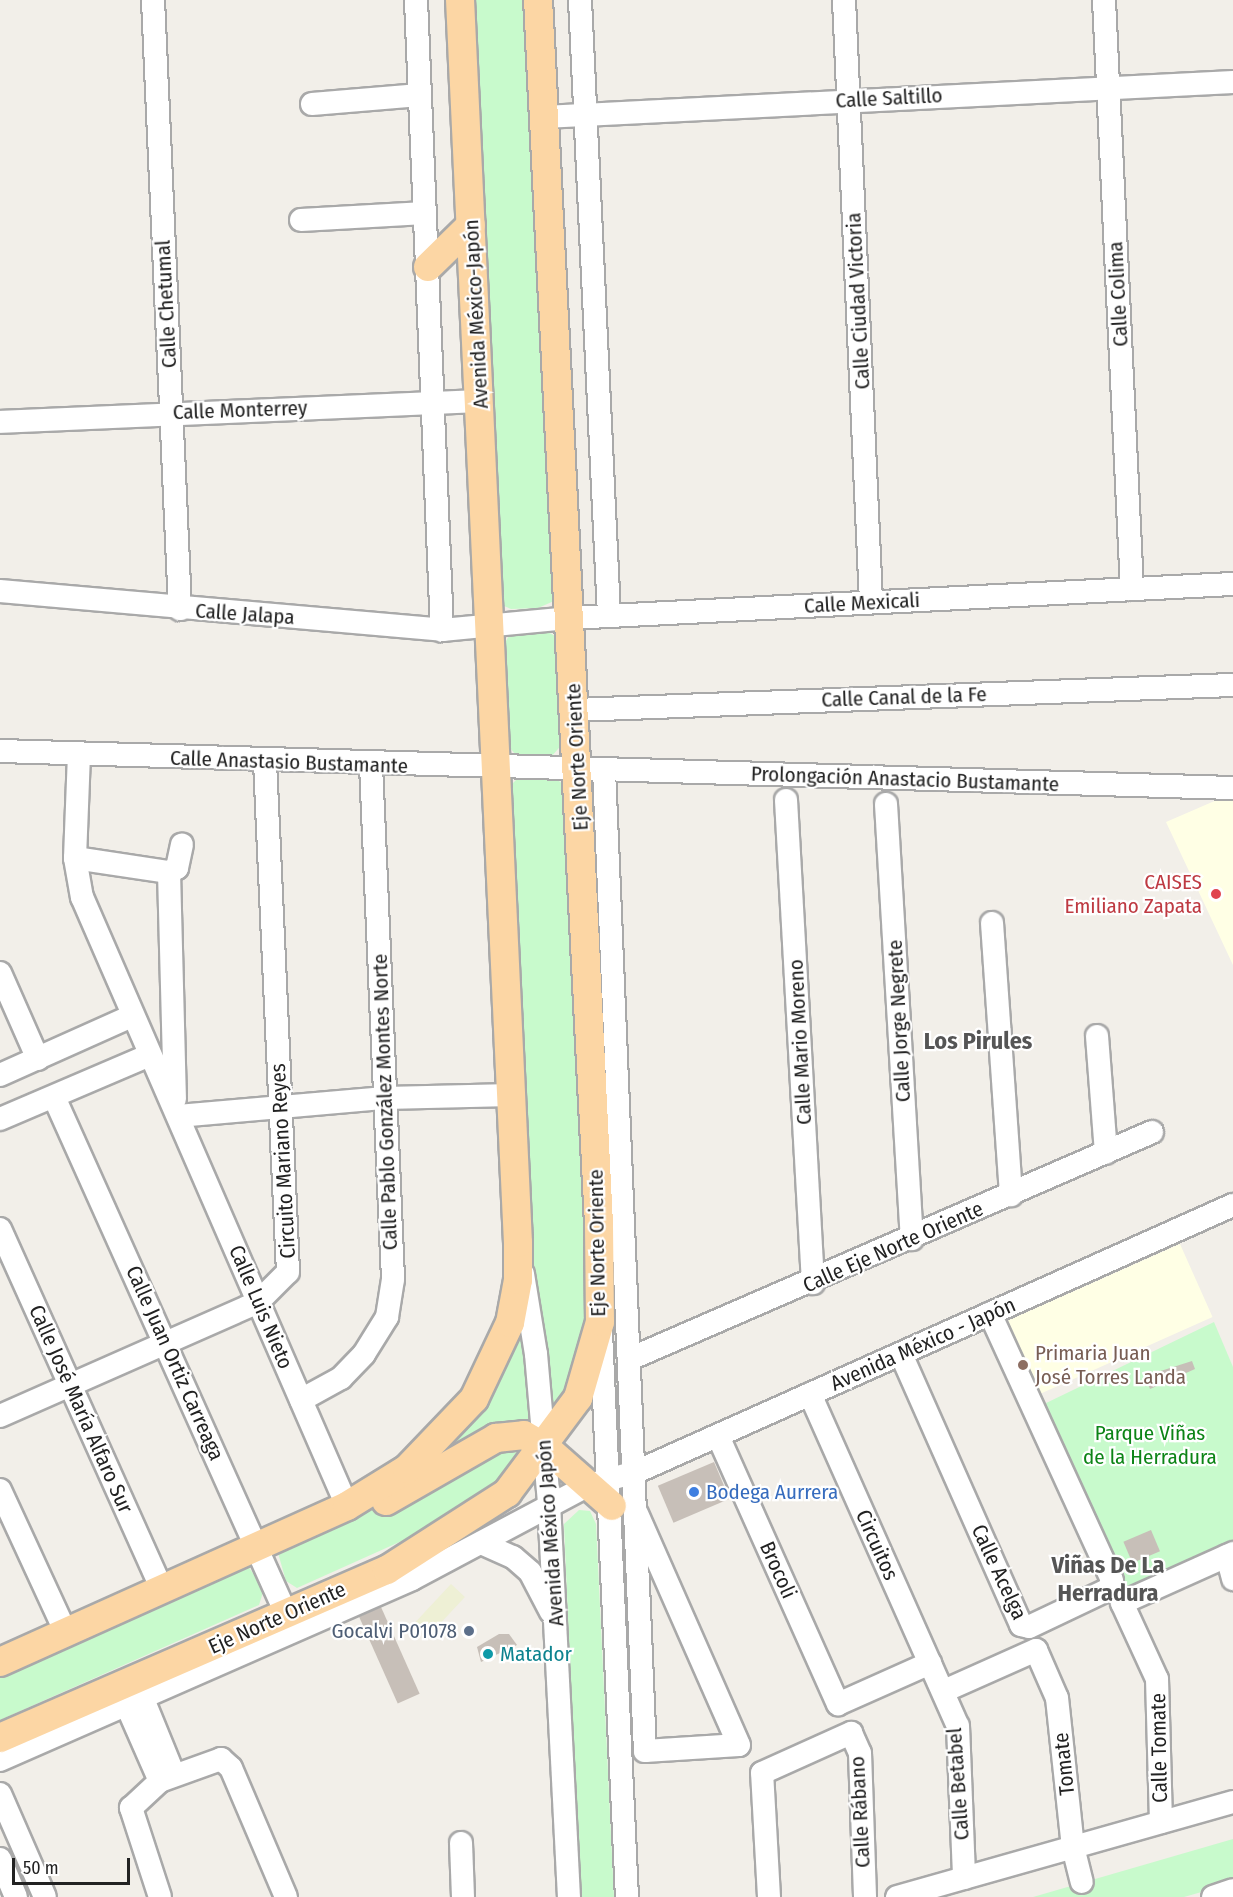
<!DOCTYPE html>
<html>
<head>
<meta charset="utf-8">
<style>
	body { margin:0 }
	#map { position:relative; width:1233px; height:1897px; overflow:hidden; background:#f2efe9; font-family:"Fira Sans Condensed",sans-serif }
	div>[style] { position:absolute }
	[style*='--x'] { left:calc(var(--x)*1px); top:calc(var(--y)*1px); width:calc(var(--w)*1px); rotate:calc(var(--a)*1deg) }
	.education>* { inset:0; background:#ffffe5; transform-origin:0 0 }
	.farmland>* { inset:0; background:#eef0d5; transform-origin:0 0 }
	.park>* { inset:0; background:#c8facc }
	.building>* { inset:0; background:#c7bfb8; transform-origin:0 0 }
	.roads { filter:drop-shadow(2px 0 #a9a9a9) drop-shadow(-2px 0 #a9a9a9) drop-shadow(0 2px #a9a9a9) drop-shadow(0 -2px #a9a9a9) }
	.minor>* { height:22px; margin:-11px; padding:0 11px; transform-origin:11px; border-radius:11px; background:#fff }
	.major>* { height:28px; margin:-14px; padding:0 14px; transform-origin:14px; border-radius:14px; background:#fcd6a4 }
	.dots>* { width:16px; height:16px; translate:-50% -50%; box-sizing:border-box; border:3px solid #fff; border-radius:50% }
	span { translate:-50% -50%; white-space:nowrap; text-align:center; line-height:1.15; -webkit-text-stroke:4.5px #fff; paint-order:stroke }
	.street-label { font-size:21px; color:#222 }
	.health-label { font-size:21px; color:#be3a42 }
	.right { translate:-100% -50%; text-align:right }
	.education-label { font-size:21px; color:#785e54 }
	.left { translate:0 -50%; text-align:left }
	.park-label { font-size:21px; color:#0c8416 }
	.shop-label { font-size:21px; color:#366cbe }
	.service-label { font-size:21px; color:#4e5e75 }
	.culture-label { font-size:21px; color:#0d838f }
	.quarter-label { font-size:24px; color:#555; font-weight:700 }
	.scale { position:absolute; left:12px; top:1858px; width:118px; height:27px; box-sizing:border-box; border:3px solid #222; border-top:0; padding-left:8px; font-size:18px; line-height:21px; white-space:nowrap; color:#222; -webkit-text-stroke:4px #fff; paint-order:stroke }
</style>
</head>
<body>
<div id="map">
	<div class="education">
		<div style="clip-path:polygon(1233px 793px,1233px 965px,1166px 822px)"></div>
		<div style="left:1180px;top:1244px;width:80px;height:197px;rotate:66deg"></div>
	</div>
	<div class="farmland">
		<div style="left:451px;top:1584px;width:19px;height:54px;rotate:43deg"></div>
	</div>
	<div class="park">
		<div style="clip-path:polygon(472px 0,527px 0,554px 601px,538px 608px,511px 609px,504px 606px,499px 594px)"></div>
		<div style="clip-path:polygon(544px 630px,557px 637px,565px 741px,551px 757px,529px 758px,515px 754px,506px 743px,502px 648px,510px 634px)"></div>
		<div style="clip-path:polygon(554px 777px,565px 786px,585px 1185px,586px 1316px,570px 1386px,524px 1458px,487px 1494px,424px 1531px,297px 1588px,286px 1581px,278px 1553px,447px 1450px,488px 1401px,514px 1344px,509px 787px,518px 778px)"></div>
		<div style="clip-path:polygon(1214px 1322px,1233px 1367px,1233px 1547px,1126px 1594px,1042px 1405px)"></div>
		<div style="clip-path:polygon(579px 1510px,590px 1511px,596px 1524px,614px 1897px,580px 1897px,564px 1524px)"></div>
		<div style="clip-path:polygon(248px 1566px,264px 1589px,259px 1605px,0 1720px,0 1671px)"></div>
		<div style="clip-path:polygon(1233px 1839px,1233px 1883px,1184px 1897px,1033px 1897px)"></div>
	</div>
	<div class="building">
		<div style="clip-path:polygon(1192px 1361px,1195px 1369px,1150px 1389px,1145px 1376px)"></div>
		<div style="left:714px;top:1462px;width:40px;height:61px;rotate:67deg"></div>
		<div style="left:1151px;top:1530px;width:23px;height:30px;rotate:67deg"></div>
		<div style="left:381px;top:1607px;width:95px;height:24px;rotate:66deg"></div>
		<div style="clip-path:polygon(499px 1634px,509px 1634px,517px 1645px,481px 1662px,477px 1647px)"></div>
	</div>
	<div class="roads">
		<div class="minor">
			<div style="--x:153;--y:0;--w:610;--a:87.46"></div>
			<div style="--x:416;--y:0;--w:631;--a:87.64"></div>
			<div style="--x:580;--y:0;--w:617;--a:87.3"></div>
			<div style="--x:844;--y:0;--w:603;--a:87.43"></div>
			<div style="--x:1104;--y:0;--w:590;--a:87.28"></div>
			<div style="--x:312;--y:104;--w:108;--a:-4.8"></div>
			<div style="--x:544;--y:117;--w:690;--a:-2.91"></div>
			<div style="--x:301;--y:220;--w:124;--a:-3.2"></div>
			<div style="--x:0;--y:422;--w:480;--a:-2.5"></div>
			<div style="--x:0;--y:591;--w:444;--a:5"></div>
			<div style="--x:442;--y:630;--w:129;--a:-5.4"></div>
			<div style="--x:570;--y:618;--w:664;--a:-2.94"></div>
			<div style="--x:575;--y:710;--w:658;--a:-2.18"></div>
			<div style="--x:0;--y:751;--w:1234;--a:1.72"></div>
			<div style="--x:79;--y:754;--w:104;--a:92.2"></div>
			<div style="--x:75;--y:858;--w:40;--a:80"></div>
			<div style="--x:82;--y:897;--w:664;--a:66.48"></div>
			<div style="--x:604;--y:770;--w:982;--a:87.61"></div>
			<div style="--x:645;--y:1751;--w:94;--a:-3.7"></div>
			<div style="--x:739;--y:1745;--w:253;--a:-113.8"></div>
			<div style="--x:786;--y:800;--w:484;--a:86.8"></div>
			<div style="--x:886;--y:804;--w:436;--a:86.6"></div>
			<div style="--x:75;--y:858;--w:95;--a:8.5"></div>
			<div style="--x:169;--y:872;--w:227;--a:88.5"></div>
			<div style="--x:169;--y:872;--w:9;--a:-27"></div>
			<div style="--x:177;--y:868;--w:24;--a:-78"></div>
			<div style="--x:992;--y:923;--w:273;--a:86"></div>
			<div style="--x:0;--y:973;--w:94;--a:66.2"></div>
			<div style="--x:1097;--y:1036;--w:117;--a:85.6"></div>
			<div style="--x:0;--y:1075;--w:145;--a:-24.1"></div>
			<div style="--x:54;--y:1097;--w:583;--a:65.81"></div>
			<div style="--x:178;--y:1116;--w:208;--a:-5"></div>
			<div style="--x:385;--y:1098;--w:127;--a:-1.4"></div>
			<div style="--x:0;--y:1119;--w:163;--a:-23.1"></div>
			<div style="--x:0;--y:1229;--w:395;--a:65.8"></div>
			<div style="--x:523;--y:1274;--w:81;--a:80.8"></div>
			<div style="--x:536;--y:1354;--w:150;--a:85"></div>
			<div style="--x:549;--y:1503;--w:395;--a:87.1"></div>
			<div style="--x:601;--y:1332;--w:566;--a:87.37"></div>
			<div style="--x:901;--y:1354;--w:296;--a:66.1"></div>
			<div style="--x:1021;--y:1625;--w:8;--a:14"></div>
			<div style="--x:1029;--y:1627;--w:89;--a:-25.4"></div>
			<div style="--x:1109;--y:1589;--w:9;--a:-72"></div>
			<div style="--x:1112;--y:1580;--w:293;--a:-114.6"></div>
			<div style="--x:632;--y:1358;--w:567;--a:-23.49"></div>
			<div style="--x:810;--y:1394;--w:363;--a:66"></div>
			<div style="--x:958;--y:1726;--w:152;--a:87.7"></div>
			<div style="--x:301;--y:1400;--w:46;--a:-28.8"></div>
			<div style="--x:341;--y:1378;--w:33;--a:-46"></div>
			<div style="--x:364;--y:1354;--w:44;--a:-58.1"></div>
			<div style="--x:387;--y:1317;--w:38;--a:-81"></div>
			<div style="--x:393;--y:1279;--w:514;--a:-92.45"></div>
			<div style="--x:0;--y:1416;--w:282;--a:-23.8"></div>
			<div style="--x:258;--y:1302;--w:42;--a:-45"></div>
			<div style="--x:288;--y:1272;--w:512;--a:-92.58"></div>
			<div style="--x:718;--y:1436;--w:294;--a:65.9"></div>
			<div style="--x:838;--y:1704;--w:101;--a:-24"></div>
			<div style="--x:0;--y:1490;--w:157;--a:65.2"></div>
			<div style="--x:481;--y:1543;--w:35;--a:24"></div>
			<div style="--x:513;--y:1557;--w:23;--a:41"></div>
			<div style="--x:530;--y:1572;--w:45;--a:62.3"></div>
			<div style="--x:1227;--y:1556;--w:24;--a:75"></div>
			<div style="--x:944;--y:1691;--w:101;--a:-24"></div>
			<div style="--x:1036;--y:1650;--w:52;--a:66.4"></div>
			<div style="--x:1057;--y:1698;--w:150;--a:83.9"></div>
			<div style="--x:1073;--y:1847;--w:36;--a:76"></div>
			<div style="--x:143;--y:1699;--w:82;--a:67.8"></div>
			<div style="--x:127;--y:1706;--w:82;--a:66.3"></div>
			<div style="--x:0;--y:1760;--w:450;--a:-23.7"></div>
			<div style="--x:412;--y:1579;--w:200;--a:-28"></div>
			<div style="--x:589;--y:1485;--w:49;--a:-15.5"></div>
			<div style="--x:636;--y:1472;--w:654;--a:-24.1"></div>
			<div style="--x:0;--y:1794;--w:112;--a:66.4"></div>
			<div style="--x:1161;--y:1822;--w:143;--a:-91.6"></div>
			<div style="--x:1157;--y:1679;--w:84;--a:-114.7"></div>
			<div style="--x:1122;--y:1603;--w:122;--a:-24.2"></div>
			<div style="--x:461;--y:1843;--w:54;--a:87.9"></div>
			<div style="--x:0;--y:1859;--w:41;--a:67.2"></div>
			<div style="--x:160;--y:1897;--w:94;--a:-108"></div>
			<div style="--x:131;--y:1808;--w:40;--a:-43"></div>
			<div style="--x:160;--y:1781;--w:65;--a:-19.8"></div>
			<div style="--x:221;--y:1759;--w:13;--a:42"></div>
			<div style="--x:231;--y:1768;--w:140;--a:66.9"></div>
			<div style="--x:769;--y:1897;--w:124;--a:-93.2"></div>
			<div style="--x:762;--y:1773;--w:98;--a:-24.2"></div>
			<div style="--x:851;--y:1733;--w:22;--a:66"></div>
			<div style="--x:860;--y:1753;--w:144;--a:88"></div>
			<div style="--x:897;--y:1897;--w:349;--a:-15.8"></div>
			<div style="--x:1213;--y:1897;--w:21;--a:-19"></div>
		</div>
		<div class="major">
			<div style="--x:428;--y:267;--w:60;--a:-44.3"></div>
			<div style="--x:386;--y:1501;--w:127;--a:-29.8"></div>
			<div style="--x:496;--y:1438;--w:28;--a:-6"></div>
			<div style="--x:524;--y:1435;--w:24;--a:30"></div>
			<div style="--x:545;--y:1447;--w:89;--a:41.4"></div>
			<div style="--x:0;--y:1662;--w:380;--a:-24.2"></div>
			<div style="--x:347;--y:1506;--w:70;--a:-31.7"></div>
			<div style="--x:407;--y:1469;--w:97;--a:-46.3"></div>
			<div style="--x:474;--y:1399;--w:84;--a:-64.7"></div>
			<div style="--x:510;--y:1323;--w:44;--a:-79.5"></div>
			<div style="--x:518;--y:1280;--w:37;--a:-90"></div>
			<div style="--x:518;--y:1243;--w:1244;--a:-92.67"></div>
			<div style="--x:0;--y:1738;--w:422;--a:-23.5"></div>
			<div style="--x:387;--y:1570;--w:143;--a:-32.7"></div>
			<div style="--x:507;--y:1493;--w:119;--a:-53.2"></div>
			<div style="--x:578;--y:1398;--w:79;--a:-73.9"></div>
			<div style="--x:600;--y:1322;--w:98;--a:-90.6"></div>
			<div style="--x:599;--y:1224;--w:1226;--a:-92.85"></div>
		</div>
	</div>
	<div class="dots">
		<div style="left:1216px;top:894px;background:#e0444e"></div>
		<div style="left:1023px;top:1365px;background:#8d6e63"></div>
		<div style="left:694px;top:1492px;background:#3f7fe0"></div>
		<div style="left:469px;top:1631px;background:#5c6f8a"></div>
		<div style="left:488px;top:1654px;background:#0f9aa8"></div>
	</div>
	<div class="street-label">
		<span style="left:889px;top:98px;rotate:-3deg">Calle Saltillo</span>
		<span style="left:1118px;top:294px;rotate:-93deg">Calle Colima</span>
		<span style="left:858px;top:301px;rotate:-93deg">Calle Ciudad Victoria</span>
		<span style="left:166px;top:304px;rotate:-93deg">Calle Chetumal</span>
		<span style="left:476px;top:314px;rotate:-93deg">Avenida México-Japón</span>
		<span style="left:240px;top:410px;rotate:-2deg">Calle Monterrey</span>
		<span style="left:862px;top:603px;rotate:-3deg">Calle Mexicali</span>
		<span style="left:245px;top:614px;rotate:4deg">Calle Jalapa</span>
		<span style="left:904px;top:697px;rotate:-2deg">Calle Canal de la Fe</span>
		<span style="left:577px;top:757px;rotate:-93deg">Eje Norte Oriente</span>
		<span style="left:289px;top:762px;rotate:2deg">Calle Anastasio Bustamante</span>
		<span style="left:905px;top:779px;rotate:2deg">Prolongación Anastacio Bustamante</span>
		<span style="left:899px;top:1021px;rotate:-93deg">Calle Jorge Negrete</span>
		<span style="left:800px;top:1042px;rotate:-93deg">Calle Mario Moreno</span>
		<span style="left:385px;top:1102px;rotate:-92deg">Calle Pablo González Montes Norte</span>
		<span style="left:283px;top:1161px;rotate:-93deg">Circuito Mariano Reyes</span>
		<span style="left:597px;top:1243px;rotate:-91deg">Eje Norte Oriente</span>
		<span style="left:893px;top:1247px;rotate:-24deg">Calle Eje Norte Oriente</span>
		<span style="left:261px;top:1307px;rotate:67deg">Calle Luis Nieto</span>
		<span style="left:923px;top:1344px;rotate:-24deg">Avenida México - Japón</span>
		<span style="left:175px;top:1363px;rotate:66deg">Calle Juan Ortiz Carreaga</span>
		<span style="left:81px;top:1409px;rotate:66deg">Calle José María Alfaro Sur</span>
		<span style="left:550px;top:1533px;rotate:-94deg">Avenida México Japón</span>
		<span style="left:877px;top:1545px;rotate:66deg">Circuitos</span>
		<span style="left:778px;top:1570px;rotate:66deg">Brocoli</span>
		<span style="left:999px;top:1572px;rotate:65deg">Calle Acelga</span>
		<span style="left:277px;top:1618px;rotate:-24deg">Eje Norte Oriente</span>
		<span style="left:1159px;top:1748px;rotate:-91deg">Calle Tomate</span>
		<span style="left:1064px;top:1764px;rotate:-96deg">Tomate</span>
		<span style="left:958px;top:1784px;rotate:-94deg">Calle Betabel</span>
		<span style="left:860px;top:1812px;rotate:-93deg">Calle Rábano</span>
	</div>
	<div class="health-label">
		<span class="right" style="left:1202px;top:894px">CAISES<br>Emiliano Zapata</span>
	</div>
	<div class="education-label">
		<span class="left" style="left:1035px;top:1365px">Primaria Juan<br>José Torres Landa</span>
	</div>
	<div class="park-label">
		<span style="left:1150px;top:1445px">Parque Viñas<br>de la Herradura</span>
	</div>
	<div class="shop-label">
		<span class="left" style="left:706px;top:1492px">Bodega Aurrera</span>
	</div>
	<div class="service-label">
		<span class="right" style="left:457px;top:1631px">Gocalvi P01078</span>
	</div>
	<div class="culture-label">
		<span class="left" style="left:500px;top:1654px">Matador</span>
	</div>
	<div class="quarter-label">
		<span style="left:978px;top:1042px">Los Pirules</span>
		<span style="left:1108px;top:1580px">Viñas De La<br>Herradura</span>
	</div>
	<div class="scale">50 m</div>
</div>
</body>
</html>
